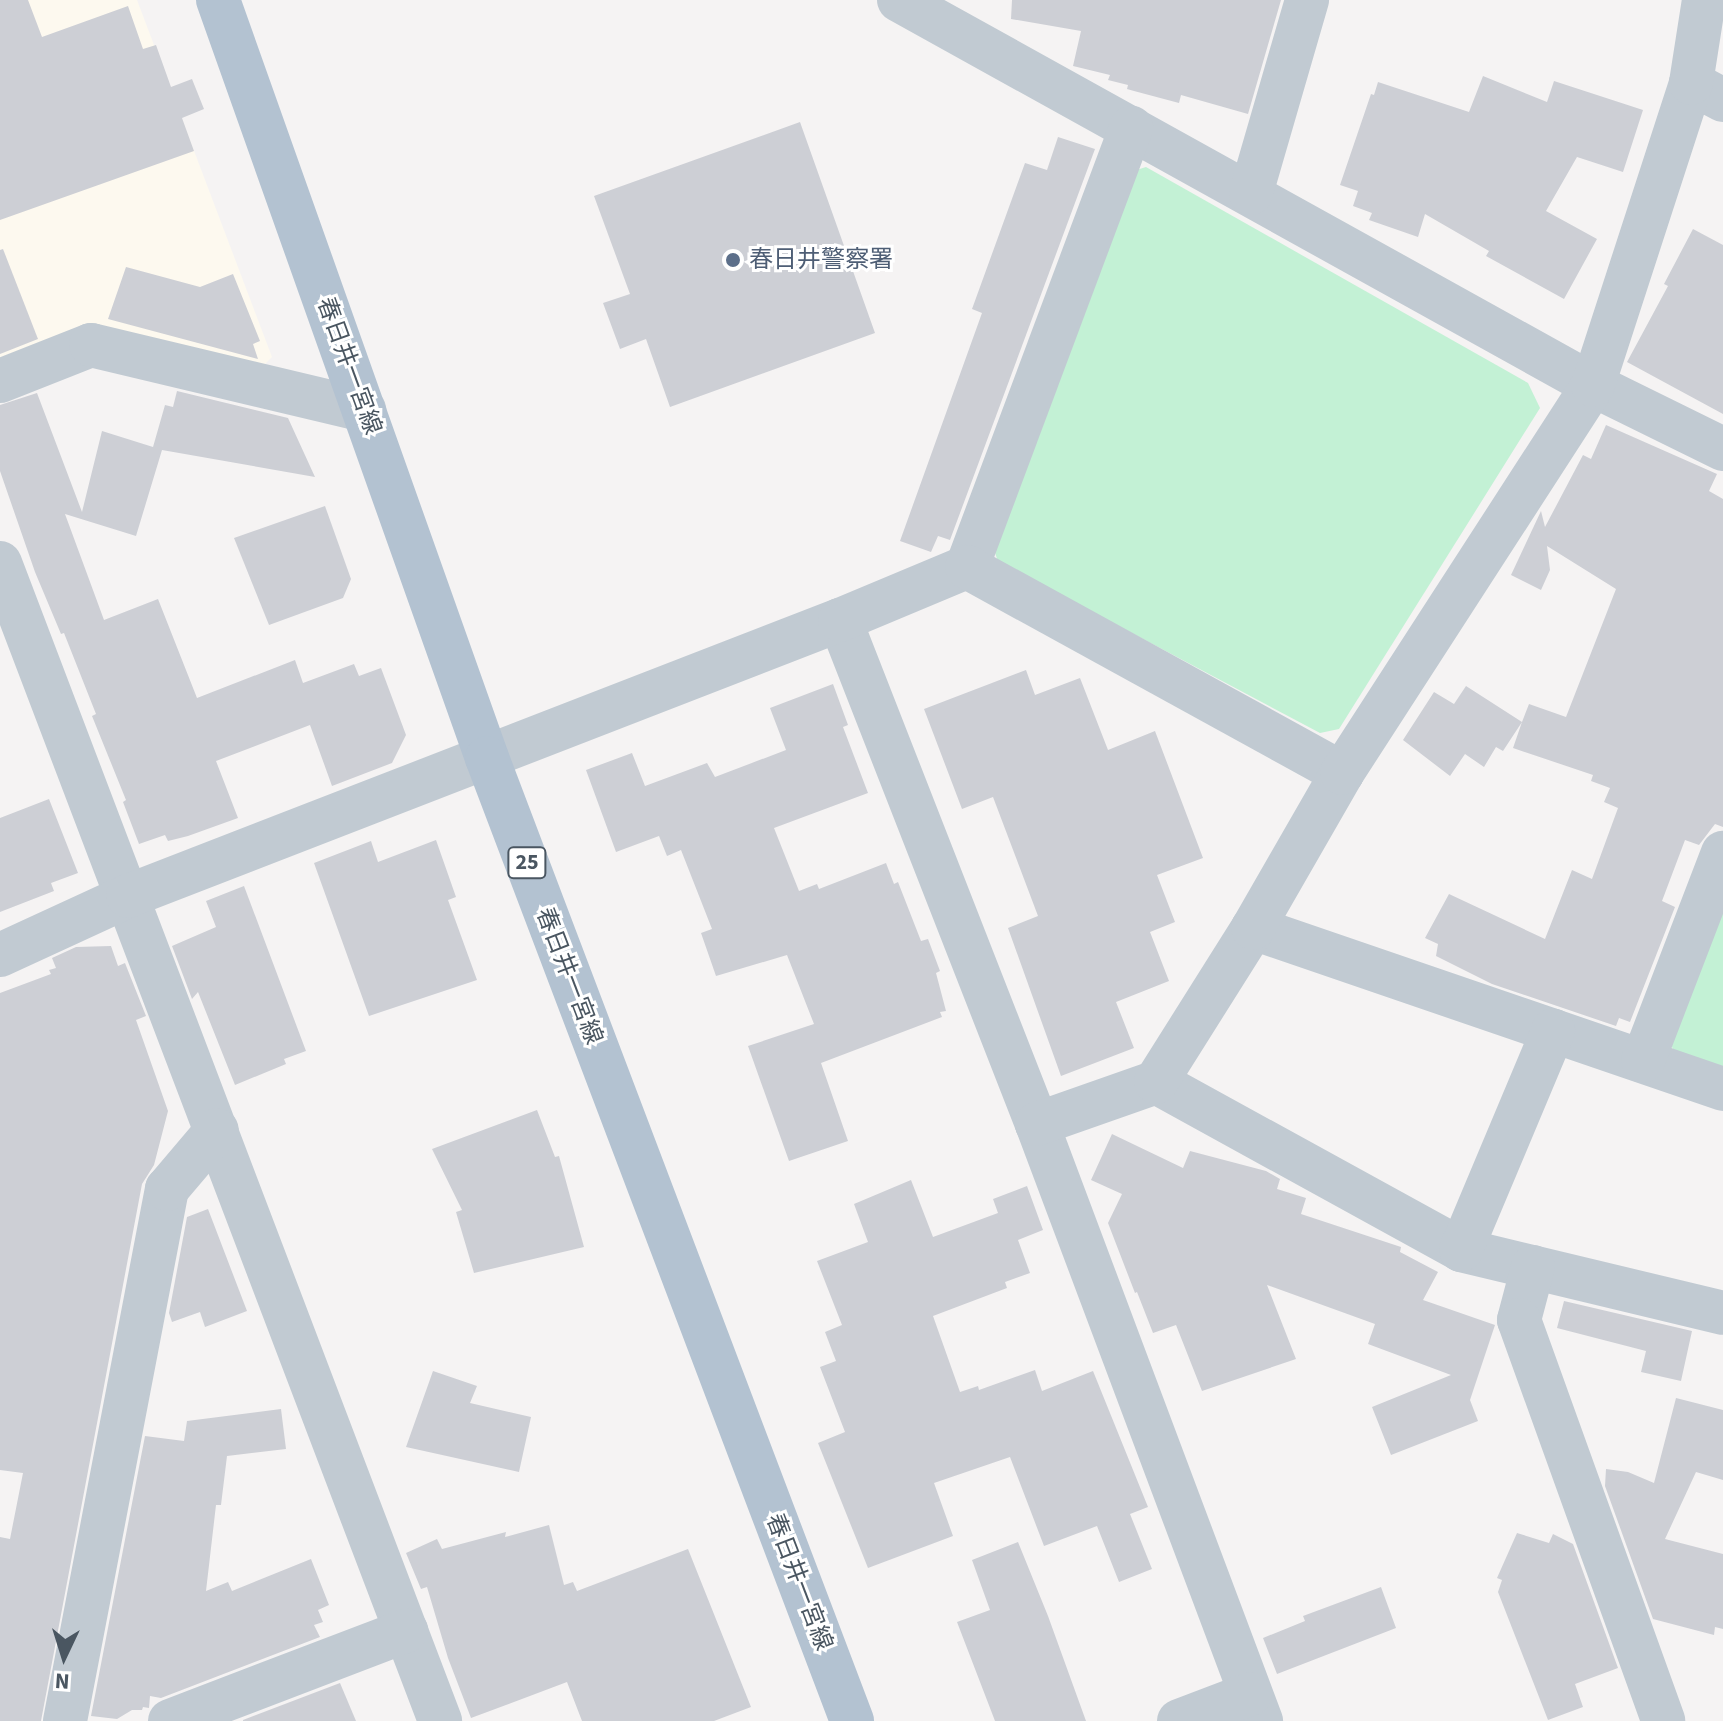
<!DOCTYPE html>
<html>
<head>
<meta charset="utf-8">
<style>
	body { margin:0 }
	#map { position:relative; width:1723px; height:1721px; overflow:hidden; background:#f5f3f3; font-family:"Source Sans 3","Noto Sans JP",sans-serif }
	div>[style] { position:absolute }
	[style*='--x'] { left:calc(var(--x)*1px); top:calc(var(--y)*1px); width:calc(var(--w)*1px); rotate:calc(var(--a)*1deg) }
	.commercial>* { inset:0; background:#fdf9ef }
	.green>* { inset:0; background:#c3f1d5 }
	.building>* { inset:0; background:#cdcfd5 }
	.minor>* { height:44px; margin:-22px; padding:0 22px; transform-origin:22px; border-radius:22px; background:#c1cad2 }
	.primary>* { height:44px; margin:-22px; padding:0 22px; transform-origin:22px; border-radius:22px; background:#b3c2d1 }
	.dots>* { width:22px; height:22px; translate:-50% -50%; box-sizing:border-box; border:4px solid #fff; border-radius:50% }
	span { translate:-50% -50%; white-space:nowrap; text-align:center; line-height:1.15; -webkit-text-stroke:6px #fff; paint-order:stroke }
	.shield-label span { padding:2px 6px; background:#fff; border:2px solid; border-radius:6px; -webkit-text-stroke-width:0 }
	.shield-label { font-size:22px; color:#4a5661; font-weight:700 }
	.service-label { font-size:24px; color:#4e5e75 }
	.left { translate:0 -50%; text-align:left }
	.street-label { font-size:24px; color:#4a5661 }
	.north { position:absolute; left:24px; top:1617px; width:80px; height:80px; -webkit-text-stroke:6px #fff; paint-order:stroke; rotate:184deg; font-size:22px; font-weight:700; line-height:32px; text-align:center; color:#4a5661 }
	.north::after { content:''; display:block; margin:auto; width:28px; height:36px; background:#4a5661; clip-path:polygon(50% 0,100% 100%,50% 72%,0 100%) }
</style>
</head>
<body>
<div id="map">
	<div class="commercial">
		<div style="clip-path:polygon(0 0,137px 0,272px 357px,257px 372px,0 365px)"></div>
	</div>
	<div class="green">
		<div style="clip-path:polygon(1146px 167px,1528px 383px,1540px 408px,1339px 729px,1320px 733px,998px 562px,992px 543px,1127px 173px)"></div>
		<div style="clip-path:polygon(1723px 899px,1723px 1067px,1673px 1050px,1667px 1031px)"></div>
	</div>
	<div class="building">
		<div style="clip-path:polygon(0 0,28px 0,42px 37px,128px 6px,143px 49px,156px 45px,171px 87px,192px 79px,204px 109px,182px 118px,194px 151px,0 220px)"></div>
		<div style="clip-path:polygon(1012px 0,1281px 0,1248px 114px,1181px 95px,1179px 103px,1134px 91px,1127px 89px,1128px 85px,1108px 80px,1110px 75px,1073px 66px,1081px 31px,1011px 19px)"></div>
		<div style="clip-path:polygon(1483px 76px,1547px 102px,1554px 81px,1643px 110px,1623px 172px,1577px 157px,1546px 211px,1597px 239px,1564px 299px,1486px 256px,1489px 251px,1425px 214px,1418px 237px,1369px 220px,1372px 213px,1353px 206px,1358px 191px,1340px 185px,1371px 94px,1374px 95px,1378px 82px,1469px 112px)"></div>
		<div style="clip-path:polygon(800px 122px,875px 333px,670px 407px,646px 339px,620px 349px,603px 303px,630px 294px,594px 196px)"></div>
		<div style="clip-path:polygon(1058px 137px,1095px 149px,950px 540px,938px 536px,931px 552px,900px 541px,982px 313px,972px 309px,1025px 163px,1047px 170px)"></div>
		<div style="clip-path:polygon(1693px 229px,1723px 245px,1723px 414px,1627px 362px,1668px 286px,1664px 284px)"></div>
		<div style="clip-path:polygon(3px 249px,38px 339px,0 354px,0 250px)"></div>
		<div style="clip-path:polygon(126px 267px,200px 287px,233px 274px,260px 341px,253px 344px,258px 359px,108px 319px)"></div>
		<div style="clip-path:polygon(177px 391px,288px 418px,315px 477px,162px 450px,136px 536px,65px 514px,104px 620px,158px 599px,197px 698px,295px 660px,303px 683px,354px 664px,359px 676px,381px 668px,406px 735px,392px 763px,332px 786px,310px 725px,216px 761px,238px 818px,188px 836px,168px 841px,165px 835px,139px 844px,123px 802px,126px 800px,92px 716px,96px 714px,64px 633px,61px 634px,35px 572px,0 471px,0 405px,37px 393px,82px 512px,102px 431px,153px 447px,165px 405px,173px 407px)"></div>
		<div style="clip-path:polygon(1606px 425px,1717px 474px,1709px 491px,1723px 499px,1723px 827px,1715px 824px,1699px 845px,1685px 840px,1662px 901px,1675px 907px,1630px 1022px,1619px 1018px,1616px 1026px,1492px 984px,1436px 956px,1438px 944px,1425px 938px,1449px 894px,1545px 939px,1572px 870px,1592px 879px,1618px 808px,1604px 802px,1610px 788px,1591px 781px,1593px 775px,1513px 748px,1522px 722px,1503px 751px,1496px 747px,1484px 767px,1465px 754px,1450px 776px,1403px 740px,1434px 692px,1454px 704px,1466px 686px,1522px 722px,1529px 704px,1566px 717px,1616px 589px,1547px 546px,1550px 570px,1541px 590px,1511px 575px,1541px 511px,1545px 527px,1583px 455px,1591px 459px)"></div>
		<div style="clip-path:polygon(325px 506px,351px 579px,343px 598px,269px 625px,234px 538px)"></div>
		<div style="clip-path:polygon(1026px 670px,1035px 695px,1080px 678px,1108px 750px,1155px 731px,1203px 858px,1157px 875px,1175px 922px,1150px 932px,1169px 981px,1116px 1002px,1134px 1048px,1061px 1076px,1008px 928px,1038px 916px,993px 797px,962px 809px,924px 709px)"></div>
		<div style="clip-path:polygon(833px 684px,848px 725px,843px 727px,868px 793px,774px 828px,799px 891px,817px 884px,819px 889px,886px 863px,894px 884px,898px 882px,921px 941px,928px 939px,940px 971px,936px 973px,946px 1011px,940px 1012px,942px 1017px,821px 1063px,848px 1141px,789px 1161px,748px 1046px,814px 1024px,787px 955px,716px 976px,701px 933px,712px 929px,681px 850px,667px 856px,659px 836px,616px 852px,586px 770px,632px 753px,645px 786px,707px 763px,715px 777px,786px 750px,770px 708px)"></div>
		<div style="clip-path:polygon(49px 799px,78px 873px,51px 883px,54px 891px,0 912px,0 818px)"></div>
		<div style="clip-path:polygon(436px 840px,456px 897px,448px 900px,477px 980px,369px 1016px,314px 863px,371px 841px,378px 862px)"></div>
		<div style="clip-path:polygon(244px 886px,306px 1051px,284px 1059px,286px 1064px,235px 1085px,198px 992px,192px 999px,172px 946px,216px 927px,206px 901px)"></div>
		<div style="clip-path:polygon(111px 946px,118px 966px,125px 963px,146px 1016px,136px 1020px,168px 1111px,154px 1165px,142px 1184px,41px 1721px,0 1721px,0 1537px,10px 1539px,23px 1473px,0 1470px,0 993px,51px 974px,49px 970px,56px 968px,52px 958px,76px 947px)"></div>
		<div style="clip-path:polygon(537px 1110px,555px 1157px,559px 1156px,584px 1247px,474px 1273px,456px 1212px,462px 1210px,432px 1149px)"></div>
		<div style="clip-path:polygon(1112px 1134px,1183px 1168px,1190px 1151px,1266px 1171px,1280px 1179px,1277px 1189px,1306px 1198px,1301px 1214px,1401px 1247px,1400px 1252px,1438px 1272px,1423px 1300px,1495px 1325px,1470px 1400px,1478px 1421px,1391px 1455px,1372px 1407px,1451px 1375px,1368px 1344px,1375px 1324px,1267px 1285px,1296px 1359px,1202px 1391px,1176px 1325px,1153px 1333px,1137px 1292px,1135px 1293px,1108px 1223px,1122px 1194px,1091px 1180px)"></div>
		<div style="clip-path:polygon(911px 1180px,933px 1237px,998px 1213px,993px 1199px,1027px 1186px,1043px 1230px,1018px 1240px,1030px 1273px,1005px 1282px,1007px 1288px,933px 1316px,960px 1392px,978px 1386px,979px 1390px,1035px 1370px,1042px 1391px,1093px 1371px,1148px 1507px,1130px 1514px,1152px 1569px,1119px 1582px,1097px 1526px,1044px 1546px,1010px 1457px,934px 1483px,953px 1536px,868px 1568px,818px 1443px,845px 1432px,820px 1367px,836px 1361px,825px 1332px,842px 1325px,817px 1261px,868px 1242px,854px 1204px)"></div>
		<div style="clip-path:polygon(208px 1209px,247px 1311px,205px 1327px,200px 1312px,172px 1322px,169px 1313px,187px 1217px)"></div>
		<div style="clip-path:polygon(1564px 1301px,1692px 1331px,1681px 1381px,1641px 1372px,1646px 1351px,1557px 1328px)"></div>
		<div style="clip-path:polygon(433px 1371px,477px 1386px,470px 1403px,531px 1417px,519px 1472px,406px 1447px)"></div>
		<div style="clip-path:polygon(1676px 1398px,1723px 1410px,1723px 1480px,1696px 1472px,1665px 1539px,1723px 1554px,1723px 1629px,1715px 1627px,1714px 1635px,1653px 1619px,1605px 1486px,1606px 1469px,1628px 1472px,1654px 1483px)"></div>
		<div style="clip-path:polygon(281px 1409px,286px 1449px,227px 1456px,221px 1505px,216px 1505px,206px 1591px,228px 1582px,232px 1591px,311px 1559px,329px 1605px,318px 1610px,323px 1622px,314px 1625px,320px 1637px,161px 1698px,150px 1696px,149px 1708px,143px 1707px,142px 1710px,132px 1710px,117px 1719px,91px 1716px,145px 1436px,184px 1441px,187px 1421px)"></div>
		<div style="clip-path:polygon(549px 1525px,564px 1585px,573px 1582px,577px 1591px,688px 1549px,751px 1707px,714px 1721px,582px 1721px,567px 1682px,471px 1718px,448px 1658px,427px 1587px,421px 1589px,406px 1553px,437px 1539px,442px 1549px,506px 1532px,505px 1537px)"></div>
		<div style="clip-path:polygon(1517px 1533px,1549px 1543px,1553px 1534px,1573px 1544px,1618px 1668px,1575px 1684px,1583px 1707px,1548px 1720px,1498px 1592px,1502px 1580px,1497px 1578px)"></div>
		<div style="clip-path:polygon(1018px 1542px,1048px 1616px,1086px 1721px,995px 1721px,957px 1622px,990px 1610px,972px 1560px)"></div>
		<div style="clip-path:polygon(1381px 1587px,1396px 1628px,1277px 1674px,1263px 1638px,1305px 1621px,1303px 1616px)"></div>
		<div style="clip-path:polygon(340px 1683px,356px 1721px,243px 1721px,243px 1720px)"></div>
	</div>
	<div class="minor">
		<div style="--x:899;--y:0;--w:794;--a:29.02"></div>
		<div style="--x:1593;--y:385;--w:145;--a:26.2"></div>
		<div style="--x:1691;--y:83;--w:36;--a:28"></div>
		<div style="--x:1251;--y:193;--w:201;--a:-73.8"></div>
		<div style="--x:0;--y:381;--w:98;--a:-21.6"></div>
		<div style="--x:91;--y:345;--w:281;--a:13.4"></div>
		<div style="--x:0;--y:563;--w:1239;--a:69.19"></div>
		<div style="--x:967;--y:567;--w:469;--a:-69.5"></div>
		<div style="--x:840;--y:620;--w:541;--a:68.65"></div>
		<div style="--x:1037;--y:1124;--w:638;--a:69.43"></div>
		<div style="--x:1253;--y:928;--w:497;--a:18.9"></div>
		<div style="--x:0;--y:955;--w:141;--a:-24.7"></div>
		<div style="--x:128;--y:896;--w:764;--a:-21.19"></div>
		<div style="--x:840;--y:620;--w:138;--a:-22.7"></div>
		<div style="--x:967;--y:567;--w:428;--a:28.8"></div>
		<div style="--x:1643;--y:1061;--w:223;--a:-69"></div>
		<div style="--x:1156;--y:1082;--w:348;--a:28.8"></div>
		<div style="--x:1461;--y:1250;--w:269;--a:13.5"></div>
		<div style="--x:1037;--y:1124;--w:126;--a:-19.4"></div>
		<div style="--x:1156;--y:1082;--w:182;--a:-57.8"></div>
		<div style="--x:1253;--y:928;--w:179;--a:-60.1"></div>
		<div style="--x:1342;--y:773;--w:462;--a:-57.1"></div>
		<div style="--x:1593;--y:385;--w:318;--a:-72"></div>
		<div style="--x:1691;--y:83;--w:84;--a:-81.1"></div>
		<div style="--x:1461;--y:1250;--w:238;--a:-67.2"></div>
		<div style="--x:1533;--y:1267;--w:55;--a:104.8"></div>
		<div style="--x:1519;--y:1320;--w:426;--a:70.2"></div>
		<div style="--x:65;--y:1721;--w:542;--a:-79.15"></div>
		<div style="--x:167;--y:1189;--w:77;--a:-49.7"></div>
		<div style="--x:170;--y:1721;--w:253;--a:-20.9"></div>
		<div style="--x:1179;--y:1721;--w:76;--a:-20.8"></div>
	</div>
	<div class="primary">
		<div style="--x:218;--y:0;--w:804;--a:70.46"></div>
		<div style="--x:487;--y:758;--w:1030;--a:69.24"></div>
	</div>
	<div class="dots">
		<div style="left:733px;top:260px;background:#5c6f8a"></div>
	</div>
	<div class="shield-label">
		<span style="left:527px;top:863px">25</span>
	</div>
	<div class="service-label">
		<span class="left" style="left:749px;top:260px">春日井警察署</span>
	</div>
	<div class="street-label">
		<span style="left:349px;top:366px;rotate:70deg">春日井一宮線</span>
		<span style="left:569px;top:976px;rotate:69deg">春日井一宮線</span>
		<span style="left:799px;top:1582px;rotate:69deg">春日井一宮線</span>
	</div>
	<div class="north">N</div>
</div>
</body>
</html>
